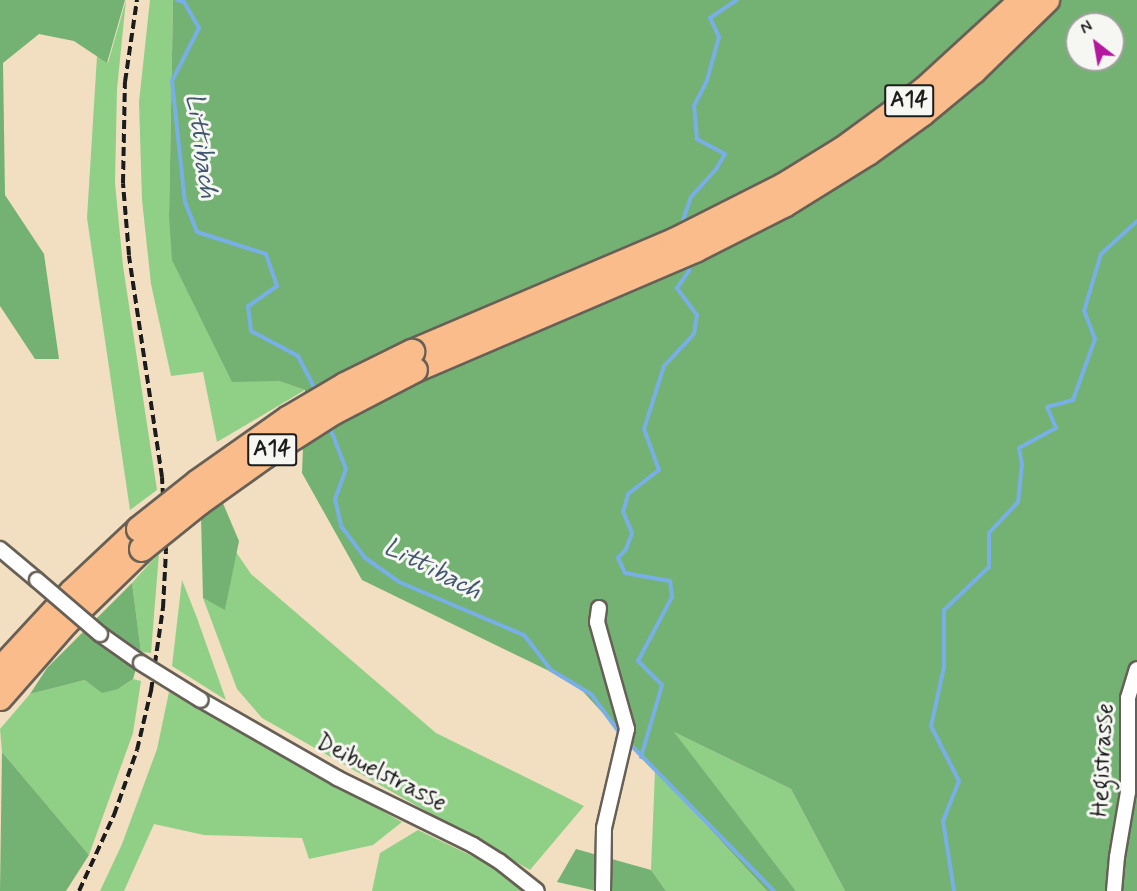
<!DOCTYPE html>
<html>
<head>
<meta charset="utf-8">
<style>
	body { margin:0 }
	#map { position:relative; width:1137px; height:891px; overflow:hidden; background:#f2dec1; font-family:Mynerve,sans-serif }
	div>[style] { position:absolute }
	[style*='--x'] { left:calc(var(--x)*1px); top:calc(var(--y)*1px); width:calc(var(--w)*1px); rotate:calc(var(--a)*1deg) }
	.green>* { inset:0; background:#90d086 }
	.forest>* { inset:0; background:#74b273 }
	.stream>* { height:4px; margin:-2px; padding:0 2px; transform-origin:2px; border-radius:2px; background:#78afe7 }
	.roads { filter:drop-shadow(2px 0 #676056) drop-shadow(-2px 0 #676056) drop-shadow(0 2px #676056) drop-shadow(0 -2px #676056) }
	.minor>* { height:14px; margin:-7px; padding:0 7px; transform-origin:7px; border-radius:7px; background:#fff }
	.motorway>* { height:24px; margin:-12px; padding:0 12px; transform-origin:12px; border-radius:12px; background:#f9bc8a }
	.rail>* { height:4px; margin-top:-2px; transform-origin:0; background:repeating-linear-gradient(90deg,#1c1c1c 0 9px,transparent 0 13.5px) }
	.bridges { filter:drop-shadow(2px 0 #676056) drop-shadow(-2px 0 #676056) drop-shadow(0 2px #676056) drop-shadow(0 -2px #676056) }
	.minor-bridge>* { height:14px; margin:-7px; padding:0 7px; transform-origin:7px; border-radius:7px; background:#fff }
	.motorway-bridge>* { height:24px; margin:-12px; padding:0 12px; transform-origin:12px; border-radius:12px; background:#f9bc8a }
	span { translate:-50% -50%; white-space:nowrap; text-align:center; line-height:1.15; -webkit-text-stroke:6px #f6f6f2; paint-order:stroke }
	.shield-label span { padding:2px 4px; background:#f6f6f2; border:2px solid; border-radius:4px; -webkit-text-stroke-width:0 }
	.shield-label { font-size:22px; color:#1c1c1c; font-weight:700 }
	.street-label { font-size:24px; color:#1c1c1c }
	.water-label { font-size:26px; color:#41576d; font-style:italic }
	.north { position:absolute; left:1065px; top:12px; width:60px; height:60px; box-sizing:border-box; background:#f6f6f2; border:2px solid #9f9f9c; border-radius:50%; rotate:329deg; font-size:16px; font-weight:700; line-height:24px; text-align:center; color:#1c1c1c }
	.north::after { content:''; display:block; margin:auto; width:21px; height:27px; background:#b5179e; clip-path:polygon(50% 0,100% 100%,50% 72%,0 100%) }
</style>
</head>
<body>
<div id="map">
	<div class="green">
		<div style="clip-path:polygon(126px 0,117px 89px,115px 183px,123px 266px,157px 490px,130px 510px,87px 218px,97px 56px,108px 63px)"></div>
		<div style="clip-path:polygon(150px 0,173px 0,169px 216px,232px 381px,279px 381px,305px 390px,217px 442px,203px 372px,171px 376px,151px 284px,142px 200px,139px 102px)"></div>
		<div style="clip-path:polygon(236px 552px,251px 574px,436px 733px,584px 806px,530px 870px,262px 718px,237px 689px,203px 598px,225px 609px)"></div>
		<div style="clip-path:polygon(159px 553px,151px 653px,141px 652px,132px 583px)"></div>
		<div style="clip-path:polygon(182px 580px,197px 618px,226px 700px,172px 666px)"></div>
		<div style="clip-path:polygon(133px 679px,141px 681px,133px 733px,89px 855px,2px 752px,0 729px,30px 694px,85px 680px,118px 689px)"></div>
		<div style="clip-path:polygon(169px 692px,402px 822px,373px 845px,309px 859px,302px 838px,204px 835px,154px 824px,124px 891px,100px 891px,122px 844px,157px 749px)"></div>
		<div style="clip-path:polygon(672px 731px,791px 789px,845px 891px,796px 891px)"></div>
		<div style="clip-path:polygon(655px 770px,767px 891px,666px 891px,651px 870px)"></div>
		<div style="clip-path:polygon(418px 830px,522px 880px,533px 891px,372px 891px,380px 853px)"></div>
	</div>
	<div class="forest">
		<div style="clip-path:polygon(0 0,125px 0,107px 63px,74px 41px,39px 34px,3px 63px,5px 195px,44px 254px,59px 359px,35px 359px,0 306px)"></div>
		<div style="clip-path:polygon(evenodd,173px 0,1137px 0,1137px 891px,845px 891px,791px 789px,674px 732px,796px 891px,767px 891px,576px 684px,362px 580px,302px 473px,305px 390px,279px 381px,232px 382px,172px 260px,169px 216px,173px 0,1077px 24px,1113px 24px,1113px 60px,1077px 60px,1077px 24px)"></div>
		<div style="clip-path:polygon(222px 501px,239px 541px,225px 610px,203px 598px,201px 517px)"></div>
		<div style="clip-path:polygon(132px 583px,141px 652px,133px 679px,118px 689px,102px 693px,85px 680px,30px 694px,47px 668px)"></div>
		<div style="clip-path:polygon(2px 752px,89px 855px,66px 891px,0 891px)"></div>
		<div style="clip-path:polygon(576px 849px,651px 870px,666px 891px,597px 891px,557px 882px)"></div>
	</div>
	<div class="stream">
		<div style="--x:177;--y:0;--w:7;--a:16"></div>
		<div style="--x:184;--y:2;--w:30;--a:60"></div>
		<div style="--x:199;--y:28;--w:59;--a:117"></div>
		<div style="--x:172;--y:81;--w:122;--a:83.9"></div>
		<div style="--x:185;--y:202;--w:32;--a:68"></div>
		<div style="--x:197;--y:232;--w:72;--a:17.7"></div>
		<div style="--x:266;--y:254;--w:34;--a:71"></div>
		<div style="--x:277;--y:286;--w:35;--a:145"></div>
		<div style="--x:248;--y:306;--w:25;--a:83"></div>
		<div style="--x:251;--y:331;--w:53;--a:28"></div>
		<div style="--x:298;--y:356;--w:42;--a:62.8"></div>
		<div style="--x:684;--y:227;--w:7;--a:-98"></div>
		<div style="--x:683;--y:220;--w:24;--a:-71"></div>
		<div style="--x:691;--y:197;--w:38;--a:-48"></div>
		<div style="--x:716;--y:169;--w:17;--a:-59"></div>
		<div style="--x:725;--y:154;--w:32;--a:-152"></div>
		<div style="--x:697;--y:139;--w:33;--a:-95"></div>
		<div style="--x:694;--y:106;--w:29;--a:-63"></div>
		<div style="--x:707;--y:80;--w:45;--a:-74.4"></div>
		<div style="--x:719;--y:37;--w:21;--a:-115"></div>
		<div style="--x:710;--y:18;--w:32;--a:-34"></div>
		<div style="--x:329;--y:425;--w:47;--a:68.9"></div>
		<div style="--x:346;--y:469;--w:32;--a:110"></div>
		<div style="--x:335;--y:499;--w:28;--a:77"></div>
		<div style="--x:341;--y:526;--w:39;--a:53"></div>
		<div style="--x:364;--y:557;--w:43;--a:35.5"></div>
		<div style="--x:399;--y:582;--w:136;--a:23"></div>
		<div style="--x:524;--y:635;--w:44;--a:52.4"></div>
		<div style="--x:551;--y:670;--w:47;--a:31"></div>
		<div style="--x:591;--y:694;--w:52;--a:53.6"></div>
		<div style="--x:627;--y:741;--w:210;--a:45.6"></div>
		<div style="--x:641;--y:757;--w:75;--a:-73.7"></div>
		<div style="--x:662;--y:685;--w:34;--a:-135"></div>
		<div style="--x:638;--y:661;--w:72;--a:-62"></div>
		<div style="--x:672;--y:597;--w:16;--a:-97"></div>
		<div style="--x:670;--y:581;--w:46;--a:-169.9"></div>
		<div style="--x:625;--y:573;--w:17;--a:-115"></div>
		<div style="--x:618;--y:558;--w:12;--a:-48"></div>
		<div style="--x:626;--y:549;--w:17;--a:-69"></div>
		<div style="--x:632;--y:533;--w:23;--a:-113"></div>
		<div style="--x:623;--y:512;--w:19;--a:-74"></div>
		<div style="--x:628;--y:494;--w:39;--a:-38"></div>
		<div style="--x:659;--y:470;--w:44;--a:-110.1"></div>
		<div style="--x:644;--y:429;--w:66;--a:-72.4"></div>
		<div style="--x:664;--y:366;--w:44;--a:-46.8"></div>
		<div style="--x:694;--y:334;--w:19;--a:-81"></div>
		<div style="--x:697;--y:315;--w:34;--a:-127"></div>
		<div style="--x:677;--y:288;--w:21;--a:-55"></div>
		<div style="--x:689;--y:271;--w:9;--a:-96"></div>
		<div style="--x:954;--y:891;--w:71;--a:-98.9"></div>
		<div style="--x:943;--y:821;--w:43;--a:-68.2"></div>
		<div style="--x:959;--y:781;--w:62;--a:-117"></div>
		<div style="--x:931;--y:726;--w:60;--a:-77.6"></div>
		<div style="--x:944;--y:667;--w:57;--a:-90"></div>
		<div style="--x:944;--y:610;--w:62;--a:-43.7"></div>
		<div style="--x:989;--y:567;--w:34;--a:-90"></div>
		<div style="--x:989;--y:533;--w:42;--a:-46.9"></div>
		<div style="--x:1018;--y:502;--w:37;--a:-84"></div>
		<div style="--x:1022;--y:465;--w:17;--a:-100"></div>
		<div style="--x:1019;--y:448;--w:42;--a:-28.4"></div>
		<div style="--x:1056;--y:428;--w:23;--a:-113"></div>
		<div style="--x:1047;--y:407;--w:27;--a:-15"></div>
		<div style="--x:1073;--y:400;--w:65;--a:-70.2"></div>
		<div style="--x:1095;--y:339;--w:30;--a:-111"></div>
		<div style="--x:1084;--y:311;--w:59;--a:-73.4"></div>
		<div style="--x:1101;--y:254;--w:49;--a:-42.5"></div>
	</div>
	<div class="roads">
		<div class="minor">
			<div style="--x:0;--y:549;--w:48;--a:40"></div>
			<div style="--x:599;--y:608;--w:14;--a:98"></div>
			<div style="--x:597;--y:622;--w:111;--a:74.3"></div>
			<div style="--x:627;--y:729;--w:102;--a:103.1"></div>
			<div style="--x:604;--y:828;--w:63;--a:90.9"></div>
			<div style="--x:100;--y:634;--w:50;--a:35.3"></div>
			<div style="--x:201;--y:700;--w:157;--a:29.8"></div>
			<div style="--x:337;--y:778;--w:152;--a:26.2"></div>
			<div style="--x:473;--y:845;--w:31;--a:32"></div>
			<div style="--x:499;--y:861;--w:48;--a:38.3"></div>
			<div style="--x:1114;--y:891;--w:34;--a:-85"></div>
			<div style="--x:1117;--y:857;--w:66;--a:-80.4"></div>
			<div style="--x:1128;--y:792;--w:94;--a:-90"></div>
			<div style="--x:1128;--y:698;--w:30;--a:-73"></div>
		</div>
		<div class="motorway">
			<div style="--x:412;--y:352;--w:285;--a:-23"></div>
			<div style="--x:674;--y:241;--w:122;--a:-26.8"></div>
			<div style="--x:783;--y:186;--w:70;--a:-31.7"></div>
			<div style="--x:843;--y:149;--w:102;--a:-36.2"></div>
			<div style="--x:925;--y:89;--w:132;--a:-42.5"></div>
			<div style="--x:415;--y:370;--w:305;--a:-23.2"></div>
			<div style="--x:695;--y:250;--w:100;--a:-26.8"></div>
			<div style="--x:784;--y:205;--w:99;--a:-31.8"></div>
			<div style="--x:868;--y:153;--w:67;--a:-35.8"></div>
			<div style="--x:922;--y:114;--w:67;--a:-39.6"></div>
			<div style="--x:974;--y:71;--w:102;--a:-44.2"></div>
			<div style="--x:0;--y:670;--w:106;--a:-47.3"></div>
			<div style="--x:72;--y:592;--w:92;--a:-43.2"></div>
			<div style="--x:0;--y:698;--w:100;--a:-48.7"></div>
			<div style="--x:66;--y:623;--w:106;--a:-44.2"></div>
		</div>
	</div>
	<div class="rail">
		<div style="--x:79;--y:891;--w:84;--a:-65.3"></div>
		<div style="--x:114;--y:815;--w:69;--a:-70.5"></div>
		<div style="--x:137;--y:750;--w:61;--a:-76.7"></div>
		<div style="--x:151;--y:691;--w:84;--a:-81.8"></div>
		<div style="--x:163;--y:608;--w:57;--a:-87"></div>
		<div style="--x:166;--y:551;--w:74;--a:-93.1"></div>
		<div style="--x:162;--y:477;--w:224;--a:-98.5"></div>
		<div style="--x:129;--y:255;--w:72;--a:-94.8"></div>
		<div style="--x:123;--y:183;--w:101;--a:-88.9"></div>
		<div style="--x:125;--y:82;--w:83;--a:-81.7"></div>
	</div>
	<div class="bridges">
		<div class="minor-bridge">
			<div style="--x:37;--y:580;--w:83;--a:40.6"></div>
			<div style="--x:141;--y:663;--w:70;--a:31.7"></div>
		</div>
		<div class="motorway-bridge">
			<div style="--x:139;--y:529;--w:75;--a:-38.5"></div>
			<div style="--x:198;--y:482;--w:111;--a:-35.1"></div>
			<div style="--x:289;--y:418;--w:65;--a:-30.5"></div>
			<div style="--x:345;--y:385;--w:75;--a:-26.2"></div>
			<div style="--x:142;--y:549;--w:73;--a:-38.9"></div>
			<div style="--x:199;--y:503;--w:81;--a:-35.5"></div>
			<div style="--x:265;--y:456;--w:82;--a:-32.5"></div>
			<div style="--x:334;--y:412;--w:91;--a:-27.4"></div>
		</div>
	</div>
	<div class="shield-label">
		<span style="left:909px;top:101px">A14</span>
		<span style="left:272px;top:450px">A14</span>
	</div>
	<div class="street-label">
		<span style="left:1103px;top:760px;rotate:-87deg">Hegistrasse</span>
		<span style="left:381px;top:773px;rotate:27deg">Deibuelstrasse</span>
	</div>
	<div class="water-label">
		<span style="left:200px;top:146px;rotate:82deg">Littibach</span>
		<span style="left:432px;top:570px;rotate:27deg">Littibach</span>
	</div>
	<div class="north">N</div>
</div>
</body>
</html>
